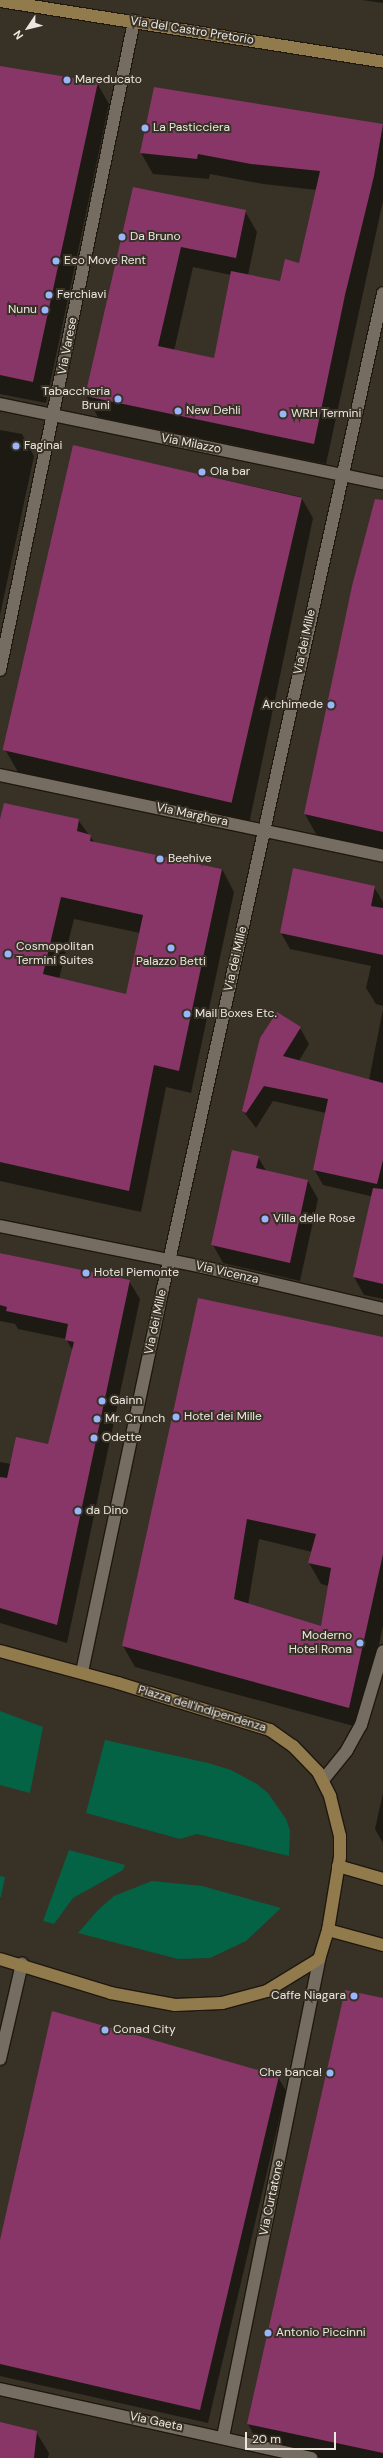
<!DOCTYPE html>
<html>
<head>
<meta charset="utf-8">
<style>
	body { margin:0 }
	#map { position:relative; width:383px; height:2458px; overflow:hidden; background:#383126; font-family:"DM Sans",sans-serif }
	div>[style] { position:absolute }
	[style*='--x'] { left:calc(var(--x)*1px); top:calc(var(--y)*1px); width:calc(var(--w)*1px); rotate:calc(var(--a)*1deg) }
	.green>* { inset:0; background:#046345 }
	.shadow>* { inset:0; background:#0007 }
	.building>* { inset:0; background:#883567; transform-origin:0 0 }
	.roads { filter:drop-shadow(1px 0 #1f180f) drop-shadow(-1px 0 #1f180f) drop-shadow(0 1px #1f180f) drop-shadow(0 -1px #1f180f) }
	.street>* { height:12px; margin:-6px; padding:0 6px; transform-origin:6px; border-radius:6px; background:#756d61 }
	.secondary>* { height:12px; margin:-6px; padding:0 6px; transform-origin:6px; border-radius:6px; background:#917a4c }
	.dots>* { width:11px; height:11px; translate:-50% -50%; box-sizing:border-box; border:2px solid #383126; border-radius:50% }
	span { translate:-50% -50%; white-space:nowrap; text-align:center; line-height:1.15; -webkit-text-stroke:4px #383126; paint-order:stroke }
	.street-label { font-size:12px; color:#ece8e1 }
	.poi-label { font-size:12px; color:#ece8e1 }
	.left { translate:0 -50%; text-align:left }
	.right { translate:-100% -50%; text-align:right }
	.north { position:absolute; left:8px; top:8px; width:40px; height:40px; -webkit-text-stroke:3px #383126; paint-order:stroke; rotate:235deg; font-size:11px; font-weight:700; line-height:16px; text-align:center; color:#ece8e1 }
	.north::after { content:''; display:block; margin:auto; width:14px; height:18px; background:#ece8e1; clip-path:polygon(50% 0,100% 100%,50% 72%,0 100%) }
	.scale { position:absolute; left:245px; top:2432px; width:91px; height:18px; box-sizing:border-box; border:2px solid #ece8e1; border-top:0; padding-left:5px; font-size:12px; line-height:14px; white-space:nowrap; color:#ece8e1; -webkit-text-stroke:3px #383126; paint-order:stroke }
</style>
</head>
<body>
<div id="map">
	<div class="green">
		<div style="clip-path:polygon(0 1711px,43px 1727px,30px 1793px,0 1785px)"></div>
		<div style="clip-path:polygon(105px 1740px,208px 1763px,231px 1770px,257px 1784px,268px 1793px,286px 1819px,290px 1830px,289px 1856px,197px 1834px,180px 1839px,86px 1813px)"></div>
		<div style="clip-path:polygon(69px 1850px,125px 1865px,123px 1870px,73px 1898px,54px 1924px,43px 1921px)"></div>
		<div style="clip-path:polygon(0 1876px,5px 1877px,1px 1897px,0 1897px)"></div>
		<div style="clip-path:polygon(152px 1881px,202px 1886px,281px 1908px,246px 1941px,210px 1958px,178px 1959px,78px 1933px,98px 1910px,114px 1896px)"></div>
	</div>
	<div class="shadow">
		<div style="clip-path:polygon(362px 0,383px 0,383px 3px)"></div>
		<div style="clip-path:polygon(0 67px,97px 83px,109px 104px,46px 403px,0 394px)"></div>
		<div style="clip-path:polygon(evenodd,155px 88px,383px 125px,383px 201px,326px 464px,98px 417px,86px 396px,134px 188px,245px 211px,257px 232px,248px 275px,281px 282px,300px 264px,317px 190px,263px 184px,210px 174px,209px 179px,153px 174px,141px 153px,155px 88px,193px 267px,231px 275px,214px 360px,174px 351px,193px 267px)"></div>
		<div style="clip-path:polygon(0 430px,22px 434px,34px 456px,0 615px)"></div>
		<div style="clip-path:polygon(74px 446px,301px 497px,313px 518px,249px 824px,18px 772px,6px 751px)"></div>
		<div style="clip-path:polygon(383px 514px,383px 850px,317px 836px,305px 814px)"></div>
		<div style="clip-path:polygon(evenodd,78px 820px,95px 843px,222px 869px,234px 892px,191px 1093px,166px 1087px,141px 1212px,0 1181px,0 824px,78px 820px,74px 919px,140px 933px,127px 995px,59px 979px,74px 919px)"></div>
		<div style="clip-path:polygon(374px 887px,383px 902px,383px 1006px,376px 1004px,366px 988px,371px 966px,290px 949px,281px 933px)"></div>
		<div style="clip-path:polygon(383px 1009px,383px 1199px,323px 1185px,314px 1169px,326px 1113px,273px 1101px,256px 1128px,243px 1111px,300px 1028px,309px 1044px,299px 1061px,369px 1080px)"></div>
		<div style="clip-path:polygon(258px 1157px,267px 1172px,308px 1181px,318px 1199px,300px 1281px,223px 1263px,213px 1245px)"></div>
		<div style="clip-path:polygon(383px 1203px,383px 1299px,364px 1295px,354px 1277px)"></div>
		<div style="clip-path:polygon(0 1253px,129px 1281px,140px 1299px,67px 1643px,0 1623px,0 1462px,11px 1464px,49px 1446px,73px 1351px,66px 1339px,18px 1329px,15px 1324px,0 1321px)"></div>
		<div style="clip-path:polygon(evenodd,383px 1339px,383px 1626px,361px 1728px,135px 1667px,123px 1646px,383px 1339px,259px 1539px,312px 1552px,309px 1563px,321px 1584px,329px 1586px,322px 1627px,248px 1605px,259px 1539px)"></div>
		<div style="clip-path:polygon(383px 1793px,383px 1843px,375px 1829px)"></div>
		<div style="clip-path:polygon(346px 1991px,383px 1999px,383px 2458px,314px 2458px,260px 2446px,248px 2424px)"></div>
		<div style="clip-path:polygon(278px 2077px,286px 2091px,208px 2423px,0 2376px,0 2244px)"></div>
		<div style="clip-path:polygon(0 2423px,36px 2432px,49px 2453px,48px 2458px,0 2458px)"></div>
	</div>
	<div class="building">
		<div style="clip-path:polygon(0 66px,98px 82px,33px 382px,0 375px)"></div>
		<div style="clip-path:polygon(154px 87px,383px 124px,374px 176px,345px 295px,314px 444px,85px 396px,133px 187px,246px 210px,236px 258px,181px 247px,158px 346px,214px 358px,231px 271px,280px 281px,285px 259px,299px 263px,320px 171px,251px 164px,198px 154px,197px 159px,140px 153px)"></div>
		<div style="left:73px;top:445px;width:235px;height:313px;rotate:13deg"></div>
		<div style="clip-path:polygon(375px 499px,383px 500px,383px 832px,304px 814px,352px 586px)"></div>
		<div style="clip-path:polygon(evenodd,4px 803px,79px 819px,77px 831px,91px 835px,90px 841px,222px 869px,179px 1071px,154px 1065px,129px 1191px,0 1162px,0 819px,4px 803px,61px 897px,143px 915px,126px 994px,43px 974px,61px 897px)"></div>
		<div style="clip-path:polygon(293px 868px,375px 886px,371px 906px,383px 908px,383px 955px,280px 933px)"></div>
		<div style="clip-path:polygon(277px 1012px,301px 1027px,283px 1056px,383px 1083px,383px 1160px,377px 1184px,313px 1170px,328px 1099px,264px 1086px,246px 1113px,242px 1111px,260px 1038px)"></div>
		<div style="clip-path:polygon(232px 1150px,259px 1156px,256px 1168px,308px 1180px,290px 1263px,211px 1245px)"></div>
		<div style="clip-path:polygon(373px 1188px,383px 1189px,383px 1284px,353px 1277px)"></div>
		<div style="clip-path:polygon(0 1253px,130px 1280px,57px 1625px,0 1608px,0 1477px,7px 1478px,16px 1437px,48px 1444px,74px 1342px,65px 1340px,68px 1324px,6px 1311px,7px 1307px,0 1305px)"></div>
		<div style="clip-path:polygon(evenodd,198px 1298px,383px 1337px,383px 1554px,349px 1708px,122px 1646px,198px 1298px,247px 1519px,316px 1534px,308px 1563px,331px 1568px,321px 1626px,234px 1599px,247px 1519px)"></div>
		<div style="clip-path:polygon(345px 1990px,383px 1998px,383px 2453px,247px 2424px)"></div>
		<div style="clip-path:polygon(52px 2011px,279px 2076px,200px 2410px,0 2364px,0 2240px)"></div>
		<div style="clip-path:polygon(0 2422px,37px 2431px,34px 2458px,0 2458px)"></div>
	</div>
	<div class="roads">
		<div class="street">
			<div style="--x:0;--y:404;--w:391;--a:11.7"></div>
			<div style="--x:0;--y:670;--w:663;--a:-78.33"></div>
			<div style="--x:0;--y:775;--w:391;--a:11.9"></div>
			<div style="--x:0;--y:1226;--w:207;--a:11.4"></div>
			<div style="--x:203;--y:1267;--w:185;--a:13.1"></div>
			<div style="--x:82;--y:1672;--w:392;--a:-78.1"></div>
			<div style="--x:163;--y:1288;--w:1019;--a:-77.53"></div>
			<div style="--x:323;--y:1780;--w:38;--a:-51"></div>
			<div style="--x:347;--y:1750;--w:29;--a:-61"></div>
			<div style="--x:361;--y:1725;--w:77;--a:-73.4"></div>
			<div style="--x:0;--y:2059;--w:98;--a:-77"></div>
			<div style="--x:0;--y:2389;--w:319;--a:12.5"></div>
			<div style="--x:223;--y:2437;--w:488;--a:-78.6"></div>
		</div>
		<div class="secondary">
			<div style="--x:0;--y:1;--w:388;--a:9"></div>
			<div style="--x:0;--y:1651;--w:122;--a:15.2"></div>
			<div style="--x:118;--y:1683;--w:159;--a:17.2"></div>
			<div style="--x:270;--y:1730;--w:28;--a:35"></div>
			<div style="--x:293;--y:1746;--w:36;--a:46"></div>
			<div style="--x:318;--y:1772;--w:27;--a:63"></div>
			<div style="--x:330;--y:1796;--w:41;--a:76"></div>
			<div style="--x:340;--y:1836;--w:21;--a:90"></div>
			<div style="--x:340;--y:1857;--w:74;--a:99.3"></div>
			<div style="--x:328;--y:1930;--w:30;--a:107"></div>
			<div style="--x:319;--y:1959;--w:61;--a:148.4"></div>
			<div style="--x:267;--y:1991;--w:47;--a:165.1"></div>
			<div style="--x:222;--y:2003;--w:47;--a:177.6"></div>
			<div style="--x:175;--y:2005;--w:65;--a:-169.4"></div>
			<div style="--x:111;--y:1993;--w:116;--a:-163"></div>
			<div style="--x:338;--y:1866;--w:47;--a:16.1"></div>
			<div style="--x:328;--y:1930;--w:57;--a:15.3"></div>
		</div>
	</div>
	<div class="dots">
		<div style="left:67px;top:80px;background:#9bb5fd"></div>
		<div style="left:145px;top:128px;background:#9bb5fd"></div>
		<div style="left:122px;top:237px;background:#9bb5fd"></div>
		<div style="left:56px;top:261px;background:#9bb5fd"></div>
		<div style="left:49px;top:295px;background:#9bb5fd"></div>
		<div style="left:45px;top:310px;background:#9bb5fd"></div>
		<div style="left:118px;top:399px;background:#9bb5fd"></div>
		<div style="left:178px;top:411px;background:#9bb5fd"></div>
		<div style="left:283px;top:414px;background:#9bb5fd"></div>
		<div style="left:16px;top:446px;background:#9bb5fd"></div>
		<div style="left:202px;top:472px;background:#9bb5fd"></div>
		<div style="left:331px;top:705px;background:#9bb5fd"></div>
		<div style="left:160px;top:859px;background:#9bb5fd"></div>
		<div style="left:171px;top:948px;background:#9bb5fd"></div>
		<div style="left:8px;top:954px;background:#9bb5fd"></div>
		<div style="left:187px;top:1014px;background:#9bb5fd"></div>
		<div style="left:265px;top:1219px;background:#9bb5fd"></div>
		<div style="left:86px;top:1273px;background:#9bb5fd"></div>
		<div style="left:102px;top:1401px;background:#9bb5fd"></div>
		<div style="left:176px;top:1417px;background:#9bb5fd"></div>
		<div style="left:97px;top:1419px;background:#9bb5fd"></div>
		<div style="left:94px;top:1438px;background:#9bb5fd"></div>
		<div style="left:78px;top:1511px;background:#9bb5fd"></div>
		<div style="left:360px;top:1643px;background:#9bb5fd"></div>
		<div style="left:354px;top:1996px;background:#9bb5fd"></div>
		<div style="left:105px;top:2030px;background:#9bb5fd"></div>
		<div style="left:330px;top:2073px;background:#9bb5fd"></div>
		<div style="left:268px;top:2333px;background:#9bb5fd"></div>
	</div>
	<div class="street-label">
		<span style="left:192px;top:31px;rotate:9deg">Via del Castro Pretorio</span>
		<span style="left:68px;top:346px;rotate:-79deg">Via Varese</span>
		<span style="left:191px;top:444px;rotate:11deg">Via Milazzo</span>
		<span style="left:305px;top:642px;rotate:-78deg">Via dei Mille</span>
		<span style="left:192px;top:815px;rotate:12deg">Via Marghera</span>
		<span style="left:236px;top:959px;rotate:-77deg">Via dei Mille</span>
		<span style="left:227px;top:1273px;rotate:13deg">Via Vicenza</span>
		<span style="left:156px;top:1322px;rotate:-78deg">Via dei Mille</span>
		<span style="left:202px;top:1709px;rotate:17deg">Piazza dell'Indipendenza</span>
		<span style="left:272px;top:2198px;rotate:-78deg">Via Curtatone</span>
		<span style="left:156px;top:2422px;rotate:12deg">Via Gaeta</span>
	</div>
	<div class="poi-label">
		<span class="left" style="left:75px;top:80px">Mareducato</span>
		<span class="left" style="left:153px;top:128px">La Pasticciera</span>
		<span class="left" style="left:130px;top:237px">Da Bruno</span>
		<span class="left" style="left:64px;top:261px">Eco Move Rent</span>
		<span class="left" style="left:57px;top:295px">Ferchiavi</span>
		<span class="right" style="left:37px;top:310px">Nunu</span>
		<span class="right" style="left:110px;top:399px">Tabaccheria<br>Bruni</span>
		<span class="left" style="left:186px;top:411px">New Dehli</span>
		<span class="left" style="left:291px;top:414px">WRH Termini</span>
		<span class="left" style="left:24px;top:446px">Faginai</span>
		<span class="left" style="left:210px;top:472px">Ola bar</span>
		<span class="right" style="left:323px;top:705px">Archimede</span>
		<span class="left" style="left:168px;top:859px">Beehive</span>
		<span class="left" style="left:16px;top:954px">Cosmopolitan<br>Termini Suites</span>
		<span style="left:171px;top:962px">Palazzo Betti</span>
		<span class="left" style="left:195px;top:1014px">Mail Boxes Etc.</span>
		<span class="left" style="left:273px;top:1219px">Villa delle Rose</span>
		<span class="left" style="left:94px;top:1273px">Hotel Piemonte</span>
		<span class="left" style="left:110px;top:1401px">Gainn</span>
		<span class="left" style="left:184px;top:1417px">Hotel dei Mille</span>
		<span class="left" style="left:105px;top:1419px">Mr. Crunch</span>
		<span class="left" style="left:102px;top:1438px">Odette</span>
		<span class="left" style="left:86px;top:1511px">da Dino</span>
		<span class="right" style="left:352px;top:1643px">Moderno<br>Hotel Roma</span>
		<span class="right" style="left:346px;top:1996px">Caffe Niagara</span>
		<span class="left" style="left:113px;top:2030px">Conad City</span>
		<span class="right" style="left:322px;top:2073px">Che banca!</span>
		<span class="left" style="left:276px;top:2333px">Antonio Piccinni</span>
	</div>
	<div class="north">N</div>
	<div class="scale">20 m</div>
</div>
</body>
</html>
